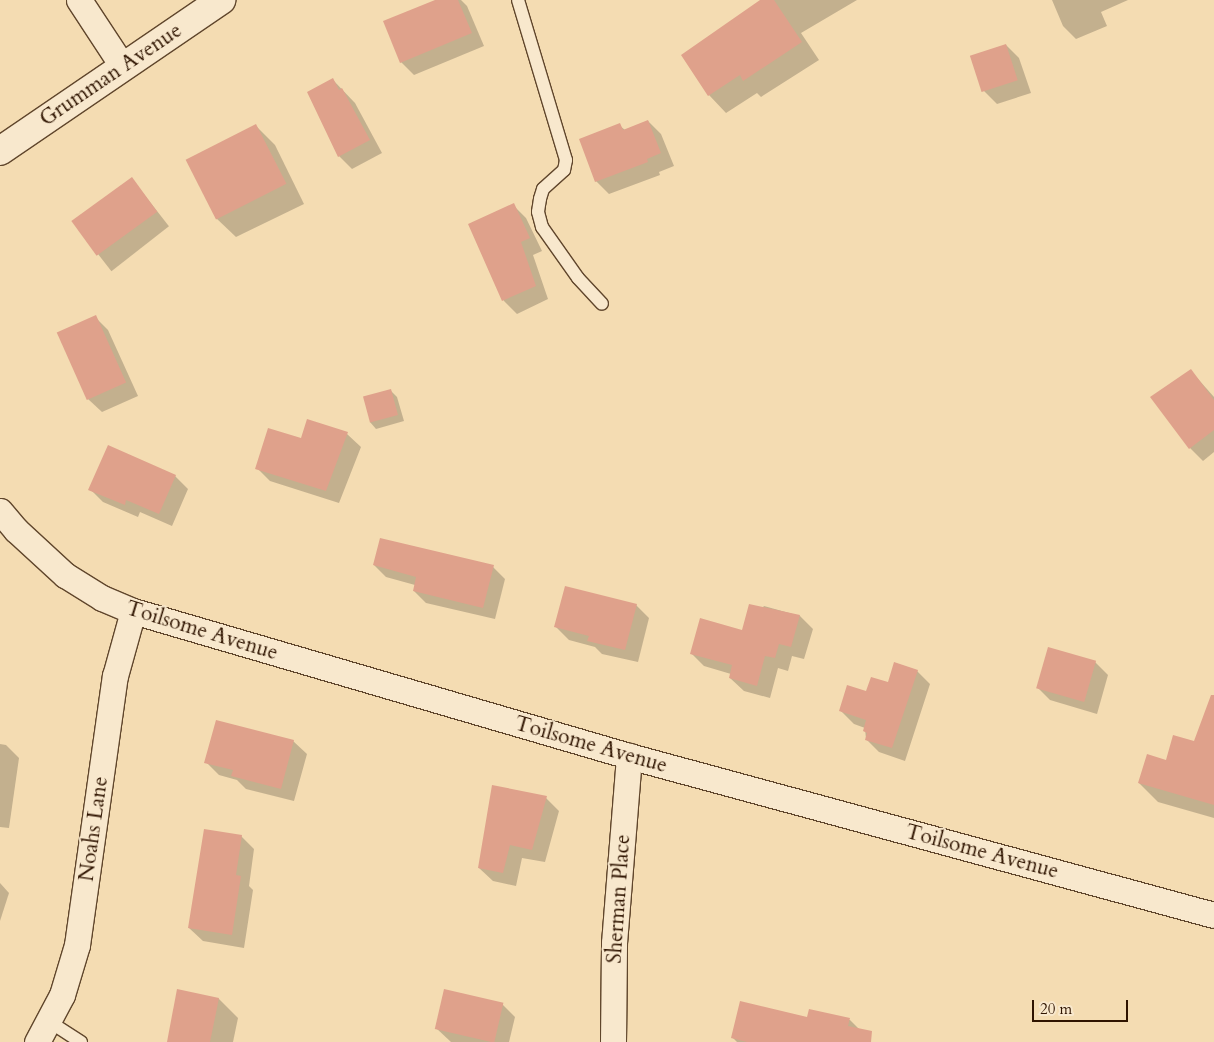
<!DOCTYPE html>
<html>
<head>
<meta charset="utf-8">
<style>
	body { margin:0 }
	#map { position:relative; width:1214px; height:1042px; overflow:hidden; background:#f4dcb2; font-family:Cardo,serif }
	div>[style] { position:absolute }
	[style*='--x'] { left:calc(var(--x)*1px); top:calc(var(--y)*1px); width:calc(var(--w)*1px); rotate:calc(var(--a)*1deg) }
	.shadow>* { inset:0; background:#0003; transform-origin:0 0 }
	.building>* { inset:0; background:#dfa18b; transform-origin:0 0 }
	.roads { filter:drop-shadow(1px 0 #60462c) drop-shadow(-1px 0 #60462c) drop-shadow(0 1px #60462c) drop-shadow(0 -1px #60462c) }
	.service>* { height:12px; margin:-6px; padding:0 6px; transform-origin:6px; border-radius:6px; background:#f8e8cd }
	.minor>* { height:25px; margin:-12.5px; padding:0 12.5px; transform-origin:12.5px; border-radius:12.5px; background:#f8e8cd }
	.tertiary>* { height:28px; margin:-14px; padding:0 14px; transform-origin:14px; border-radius:14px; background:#f8e8cd }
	span { translate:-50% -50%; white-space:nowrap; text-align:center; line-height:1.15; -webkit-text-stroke:4px #f8e8cd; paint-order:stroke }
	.street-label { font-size:21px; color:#2f1400 }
	.scale { position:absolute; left:1032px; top:1000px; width:96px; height:22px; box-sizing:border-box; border:2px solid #2f1400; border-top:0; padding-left:6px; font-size:15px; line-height:18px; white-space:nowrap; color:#2f1400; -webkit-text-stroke:4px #f8e8cd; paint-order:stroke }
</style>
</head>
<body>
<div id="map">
	<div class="shadow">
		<div style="clip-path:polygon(438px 0,461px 0,467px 6px,484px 46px,414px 75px,401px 62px)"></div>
		<div style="clip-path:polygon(763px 0,857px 0,801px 33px,819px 60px,761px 97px,757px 93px,726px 113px,709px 95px)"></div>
		<div style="clip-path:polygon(1052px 0,1128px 0,1101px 12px,1107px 26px,1076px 39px,1063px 26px)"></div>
		<div style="clip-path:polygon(1006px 45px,1019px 58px,1031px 93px,997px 104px,984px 91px)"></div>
		<div style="clip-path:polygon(333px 80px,355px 103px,382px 153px,352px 169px,339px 156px)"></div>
		<div style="clip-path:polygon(648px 121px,661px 134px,674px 166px,659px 172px,660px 175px,609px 194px,596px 181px,619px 125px,625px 130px)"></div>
		<div style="clip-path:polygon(256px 126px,275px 145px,304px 204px,236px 237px,216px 218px)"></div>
		<div style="left:132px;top:179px;width:60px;height:73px;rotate:52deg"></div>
		<div style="clip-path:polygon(513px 205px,526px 218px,542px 251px,533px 255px,548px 299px,517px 314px,504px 301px,470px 225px)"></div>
		<div style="clip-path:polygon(95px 317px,108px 330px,138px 396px,102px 412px,88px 399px)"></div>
		<div style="clip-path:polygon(1191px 371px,1214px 397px,1214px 452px,1203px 461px,1190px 448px)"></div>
		<div style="clip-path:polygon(391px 391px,397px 397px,404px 421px,376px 429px,370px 422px)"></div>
		<div style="clip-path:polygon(308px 421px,347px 434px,361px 447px,339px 503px,270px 481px,257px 468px,302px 440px)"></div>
		<div style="clip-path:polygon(175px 476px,188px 489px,172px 526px,140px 512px,138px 517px,103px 502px,90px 489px)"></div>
		<div style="clip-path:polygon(374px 565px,493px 567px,505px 579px,495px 619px,426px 603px,414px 591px,415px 585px,386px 577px)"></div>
		<div style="clip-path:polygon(636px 605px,649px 618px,638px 662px,602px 654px,595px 647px,569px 640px,556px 627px)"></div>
		<div style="clip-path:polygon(764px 606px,800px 616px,813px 629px,804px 659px,792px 656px,788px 671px,778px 668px,770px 698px,744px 691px,730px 678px,731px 674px,704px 666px,691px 653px,743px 632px)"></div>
		<div style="clip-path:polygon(1095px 662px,1108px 675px,1097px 714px,1050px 700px,1037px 687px)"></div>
		<div style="clip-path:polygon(917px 671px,930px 684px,905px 761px,879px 752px,866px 739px,865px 728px,854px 724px,841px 711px,867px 692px)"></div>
		<div style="clip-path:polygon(293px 741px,307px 754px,294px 801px,246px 789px,237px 780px,219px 775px,206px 762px)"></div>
		<div style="clip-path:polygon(1195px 743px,1214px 743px,1214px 818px,1158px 802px,1139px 783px)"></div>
		<div style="clip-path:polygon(0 744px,6px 745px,19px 758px,9px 828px,0 827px)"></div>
		<div style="clip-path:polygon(546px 798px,559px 811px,545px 862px,522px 858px,516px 886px,493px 881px,479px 868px)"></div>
		<div style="clip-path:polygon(241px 836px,254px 849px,249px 886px,253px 890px,244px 948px,203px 941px,189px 928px)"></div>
		<div style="clip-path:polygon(0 883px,9px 893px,0 921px)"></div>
		<div style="clip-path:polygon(178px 991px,219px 999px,238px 1018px,233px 1042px,168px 1042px)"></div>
		<div style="clip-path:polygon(502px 1004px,515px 1017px,509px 1042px,451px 1042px,436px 1028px)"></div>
		<div style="clip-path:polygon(808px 1018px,850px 1020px,869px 1039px,868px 1042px,737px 1042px,733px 1038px)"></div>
	</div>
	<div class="building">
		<div style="clip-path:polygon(435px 0,458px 0,472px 33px,400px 63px,383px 21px)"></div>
		<div style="clip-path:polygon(760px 0,774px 0,802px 42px,743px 81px,740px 75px,708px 96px,681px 55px)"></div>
		<div style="left:1006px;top:44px;width:38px;height:38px;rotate:72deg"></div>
		<div style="clip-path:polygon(333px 78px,339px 90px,342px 88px,370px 140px,338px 157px,307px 92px)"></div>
		<div style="clip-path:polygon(648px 120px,661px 153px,647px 159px,648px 162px,595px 182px,579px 139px,620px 123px,623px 130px)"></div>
		<div style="left:256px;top:124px;width:67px;height:79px;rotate:63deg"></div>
		<div style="left:132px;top:177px;width:43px;height:75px;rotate:54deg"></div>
		<div style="clip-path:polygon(514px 203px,530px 238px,521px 242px,536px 286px,502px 301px,468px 224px)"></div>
		<div style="left:96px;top:315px;width:74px;height:43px;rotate:66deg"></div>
		<div style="clip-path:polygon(1191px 369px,1214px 400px,1214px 430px,1189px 449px,1150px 397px)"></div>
		<div style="left:391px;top:389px;width:27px;height:29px;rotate:75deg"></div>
		<div style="clip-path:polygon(307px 419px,348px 432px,326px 491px,255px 469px,268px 428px,301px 438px)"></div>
		<div style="clip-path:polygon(108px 445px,176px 475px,159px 514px,126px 500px,125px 505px,88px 490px)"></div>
		<div style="clip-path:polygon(380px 538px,494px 565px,483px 608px,413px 591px,416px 577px,373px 565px)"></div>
		<div style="clip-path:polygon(565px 586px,637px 604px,625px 650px,587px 641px,589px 636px,554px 627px)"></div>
		<div style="clip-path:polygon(749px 604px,800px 615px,791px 647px,779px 644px,775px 658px,765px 656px,757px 686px,729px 678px,732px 665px,690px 654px,700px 618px,742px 630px)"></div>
		<div style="left:1048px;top:647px;width:50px;height:43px;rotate:16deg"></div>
		<div style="clip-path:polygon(894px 662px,918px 670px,892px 748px,865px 740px,867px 733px,863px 731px,866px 720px,839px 711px,847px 685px,866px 691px,871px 677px,888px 682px)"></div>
		<div style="clip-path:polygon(1211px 695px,1214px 695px,1214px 805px,1138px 783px,1147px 754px,1166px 760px,1173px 735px,1194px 741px)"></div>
		<div style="clip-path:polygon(216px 720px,294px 740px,281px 789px,231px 776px,233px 770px,204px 763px)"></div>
		<div style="clip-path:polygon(492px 785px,547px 796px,532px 850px,510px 845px,503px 873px,478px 868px)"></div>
		<div style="clip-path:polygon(204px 829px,242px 835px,236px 875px,241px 876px,232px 935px,188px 928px)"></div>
		<div style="clip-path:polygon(177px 989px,219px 998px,210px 1042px,167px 1042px)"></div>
		<div style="left:444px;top:989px;width:61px;height:41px;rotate:13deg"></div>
		<div style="clip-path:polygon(740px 1001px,807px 1017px,809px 1009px,850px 1018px,848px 1026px,872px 1031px,871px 1042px,747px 1042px,731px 1038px)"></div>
	</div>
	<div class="roads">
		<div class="service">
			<div style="--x:518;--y:0;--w:167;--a:73.3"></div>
			<div style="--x:566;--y:160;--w:10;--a:101"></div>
			<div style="--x:564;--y:170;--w:28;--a:138"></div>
			<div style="--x:543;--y:189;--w:10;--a:107"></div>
			<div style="--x:540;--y:199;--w:13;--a:99"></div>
			<div style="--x:538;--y:212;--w:16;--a:75"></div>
			<div style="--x:542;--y:227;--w:62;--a:54.8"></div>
			<div style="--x:578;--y:278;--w:35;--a:47"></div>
			<div style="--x:50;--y:1022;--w:37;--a:33"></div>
		</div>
		<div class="minor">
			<div style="--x:79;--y:0;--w:80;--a:56.7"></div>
			<div style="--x:0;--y:511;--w:25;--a:50"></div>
			<div style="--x:16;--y:530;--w:67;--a:42.6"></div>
			<div style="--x:65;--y:575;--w:44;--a:31.9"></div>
			<div style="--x:102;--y:598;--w:34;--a:23"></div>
			<div style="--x:133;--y:611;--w:517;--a:16.3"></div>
			<div style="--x:629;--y:756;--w:606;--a:15.21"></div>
			<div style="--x:37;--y:1042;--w:53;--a:-62"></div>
			<div style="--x:62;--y:995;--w:52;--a:-73.3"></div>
			<div style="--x:77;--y:945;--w:272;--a:-82"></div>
			<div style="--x:115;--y:676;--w:67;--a:-74.5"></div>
			<div style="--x:613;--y:1042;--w:99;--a:-89.4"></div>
			<div style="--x:614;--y:943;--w:188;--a:-85.4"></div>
		</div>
		<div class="tertiary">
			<div style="--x:0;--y:151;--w:268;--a:-34.3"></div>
		</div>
	</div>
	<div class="street-label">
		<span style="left:111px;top:75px;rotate:-34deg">Grumman Avenue</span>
		<span style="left:202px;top:631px;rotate:17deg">Toilsome Avenue</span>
		<span style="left:591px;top:745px;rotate:16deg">Toilsome Avenue</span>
		<span style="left:94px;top:829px;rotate:-82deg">Noahs Lane</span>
		<span style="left:982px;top:852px;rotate:15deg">Toilsome Avenue</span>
		<span style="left:619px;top:899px;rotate:-86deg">Sherman Place</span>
	</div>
	<div class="scale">20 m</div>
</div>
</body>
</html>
